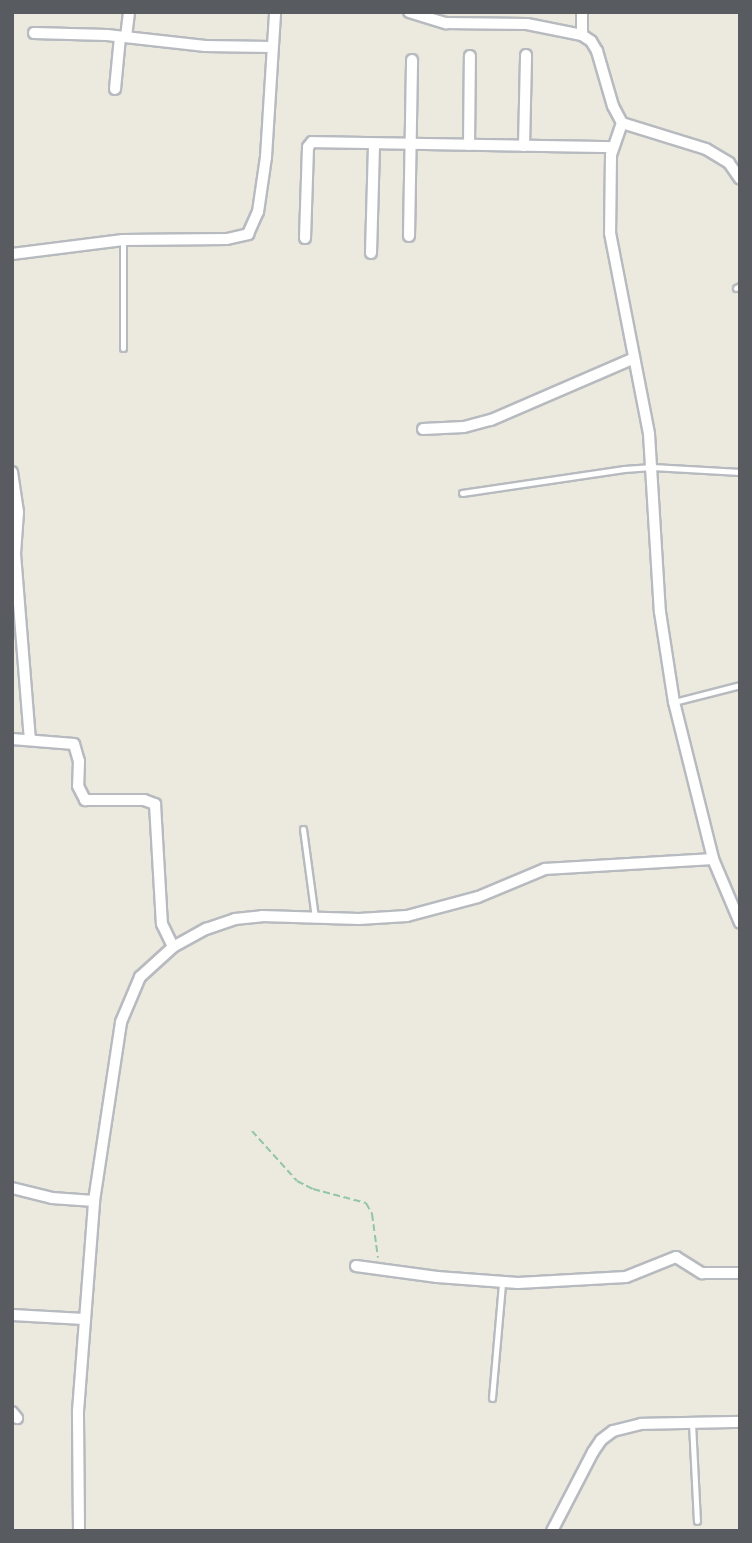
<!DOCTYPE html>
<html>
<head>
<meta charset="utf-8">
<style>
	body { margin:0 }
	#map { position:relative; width:752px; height:1543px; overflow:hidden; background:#eceadf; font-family:"Open Sans",sans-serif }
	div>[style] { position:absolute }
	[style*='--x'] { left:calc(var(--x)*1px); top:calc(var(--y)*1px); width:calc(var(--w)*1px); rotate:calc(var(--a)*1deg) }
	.path>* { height:2px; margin-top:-1px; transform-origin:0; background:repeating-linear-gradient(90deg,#93c6a6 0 7px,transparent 0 10.5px) }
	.roads { filter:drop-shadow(2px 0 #b7babf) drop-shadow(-2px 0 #b7babf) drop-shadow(0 2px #b7babf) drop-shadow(0 -2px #b7babf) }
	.lane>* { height:5px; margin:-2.5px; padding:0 2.5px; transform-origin:2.5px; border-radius:2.5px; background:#fff }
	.street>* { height:10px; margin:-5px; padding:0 5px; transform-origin:5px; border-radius:5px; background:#fff }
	span { translate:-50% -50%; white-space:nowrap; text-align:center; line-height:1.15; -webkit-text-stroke:5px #fff; paint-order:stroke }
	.frame { position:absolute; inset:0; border:14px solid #585c61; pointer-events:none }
</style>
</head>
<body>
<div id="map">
	<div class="path">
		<div style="--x:252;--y:1131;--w:67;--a:48"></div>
		<div style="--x:297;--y:1181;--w:18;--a:27"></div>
		<div style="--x:313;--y:1189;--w:55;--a:14.8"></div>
		<div style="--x:366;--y:1203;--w:13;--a:61"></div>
		<div style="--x:372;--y:1214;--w:44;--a:82.2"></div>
	</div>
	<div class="roads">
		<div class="lane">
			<div style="--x:123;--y:240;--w:108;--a:90"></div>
			<div style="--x:736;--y:288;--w:4;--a:-27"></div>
			<div style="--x:462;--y:493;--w:164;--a:-8.4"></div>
			<div style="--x:624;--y:469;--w:28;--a:-4"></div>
			<div style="--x:652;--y:467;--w:88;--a:3.3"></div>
			<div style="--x:674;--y:702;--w:68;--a:-14.4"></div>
			<div style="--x:303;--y:829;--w:90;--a:82.3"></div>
			<div style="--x:492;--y:1398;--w:115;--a:-85"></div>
			<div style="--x:692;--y:1423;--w:98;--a:87.1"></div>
		</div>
		<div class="street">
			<div style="--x:409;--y:12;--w:39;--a:17"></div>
			<div style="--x:446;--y:23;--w:81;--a:0.7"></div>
			<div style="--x:527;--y:24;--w:56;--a:11.3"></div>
			<div style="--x:582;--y:35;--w:11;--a:34"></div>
			<div style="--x:591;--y:41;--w:12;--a:59"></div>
			<div style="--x:597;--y:51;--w:57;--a:73.8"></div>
			<div style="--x:613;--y:106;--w:19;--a:62"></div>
			<div style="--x:622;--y:123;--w:88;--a:17.2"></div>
			<div style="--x:706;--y:149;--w:27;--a:31"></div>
			<div style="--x:729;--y:163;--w:19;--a:55"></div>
			<div style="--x:34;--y:33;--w:73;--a:1.6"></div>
			<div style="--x:107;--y:35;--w:99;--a:6.4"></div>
			<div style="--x:205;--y:46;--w:65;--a:0.9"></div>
			<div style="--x:582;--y:35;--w:23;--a:-90"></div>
			<div style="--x:126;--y:37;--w:25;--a:-83"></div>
			<div style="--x:115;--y:89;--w:52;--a:-84.5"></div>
			<div style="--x:622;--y:123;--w:34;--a:109"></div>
			<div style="--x:611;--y:155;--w:78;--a:90.7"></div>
			<div style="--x:610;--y:233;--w:205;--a:79"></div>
			<div style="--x:649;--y:434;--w:178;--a:86.5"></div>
			<div style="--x:660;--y:612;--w:91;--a:81.2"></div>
			<div style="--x:674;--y:702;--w:162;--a:76"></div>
			<div style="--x:713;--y:859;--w:69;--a:67.1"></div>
			<div style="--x:469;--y:145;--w:89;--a:-89.4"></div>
			<div style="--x:524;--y:146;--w:91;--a:-88.7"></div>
			<div style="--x:409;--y:236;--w:176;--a:-89"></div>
			<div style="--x:305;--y:238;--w:91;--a:-88.1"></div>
			<div style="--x:308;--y:147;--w:6;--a:-51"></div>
			<div style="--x:312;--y:142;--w:300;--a:1"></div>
			<div style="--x:371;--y:253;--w:109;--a:-88.4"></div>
			<div style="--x:12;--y:254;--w:112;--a:-7.2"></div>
			<div style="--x:123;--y:240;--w:104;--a:-0.6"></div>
			<div style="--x:227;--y:239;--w:22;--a:-13"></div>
			<div style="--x:248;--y:234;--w:24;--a:-66"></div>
			<div style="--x:258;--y:212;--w:56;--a:-81.7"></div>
			<div style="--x:266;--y:157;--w:145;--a:-86.4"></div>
			<div style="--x:423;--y:429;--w:41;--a:-2.8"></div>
			<div style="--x:464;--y:427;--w:28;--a:-15"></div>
			<div style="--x:491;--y:420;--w:156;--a:-23.4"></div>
			<div style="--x:12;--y:472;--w:40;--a:81.5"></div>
			<div style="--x:18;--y:512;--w:42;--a:94.1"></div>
			<div style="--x:15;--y:554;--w:186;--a:85.4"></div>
			<div style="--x:12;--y:739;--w:62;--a:4.6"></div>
			<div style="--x:74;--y:744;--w:18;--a:74"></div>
			<div style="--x:79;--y:761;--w:25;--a:92"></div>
			<div style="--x:78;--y:786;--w:16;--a:63"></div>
			<div style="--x:85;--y:800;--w:59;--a:0"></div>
			<div style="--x:144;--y:800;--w:12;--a:20"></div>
			<div style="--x:155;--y:804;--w:120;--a:86.7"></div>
			<div style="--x:162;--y:924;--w:25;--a:64"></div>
			<div style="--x:12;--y:1188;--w:41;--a:14"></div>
			<div style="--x:52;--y:1198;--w:42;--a:4.1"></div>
			<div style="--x:356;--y:1266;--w:82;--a:7.7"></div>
			<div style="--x:437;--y:1277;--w:81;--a:4.2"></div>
			<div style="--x:518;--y:1283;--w:108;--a:-3.2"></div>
			<div style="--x:626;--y:1277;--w:54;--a:-21.8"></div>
			<div style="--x:676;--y:1257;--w:31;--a:32"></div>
			<div style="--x:702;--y:1273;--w:38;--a:0"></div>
			<div style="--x:12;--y:1315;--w:72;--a:3.2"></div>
			<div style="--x:12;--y:1412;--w:8;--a:50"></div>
			<div style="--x:79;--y:1531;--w:120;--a:-90.5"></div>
			<div style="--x:78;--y:1411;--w:211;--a:-85.6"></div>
			<div style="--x:94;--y:1201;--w:181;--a:-81.4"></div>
			<div style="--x:121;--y:1022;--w:49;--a:-67.1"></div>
			<div style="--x:140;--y:977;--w:45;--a:-42.3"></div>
			<div style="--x:173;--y:947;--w:38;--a:-29"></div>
			<div style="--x:206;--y:929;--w:31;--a:-19"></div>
			<div style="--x:235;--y:919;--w:27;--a:-6"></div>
			<div style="--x:262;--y:916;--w:97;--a:1.8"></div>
			<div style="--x:359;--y:919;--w:48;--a:-3.6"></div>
			<div style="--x:407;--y:916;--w:73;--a:-15"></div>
			<div style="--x:478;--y:897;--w:73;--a:-22.7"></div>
			<div style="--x:545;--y:869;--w:168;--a:-3.4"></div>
			<div style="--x:552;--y:1531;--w:89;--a:-62.6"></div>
			<div style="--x:593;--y:1452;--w:14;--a:-56"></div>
			<div style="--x:601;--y:1440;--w:15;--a:-37"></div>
			<div style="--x:613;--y:1431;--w:29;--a:-14"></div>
			<div style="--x:641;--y:1424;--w:99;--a:-1.2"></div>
		</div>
	</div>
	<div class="frame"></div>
</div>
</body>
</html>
